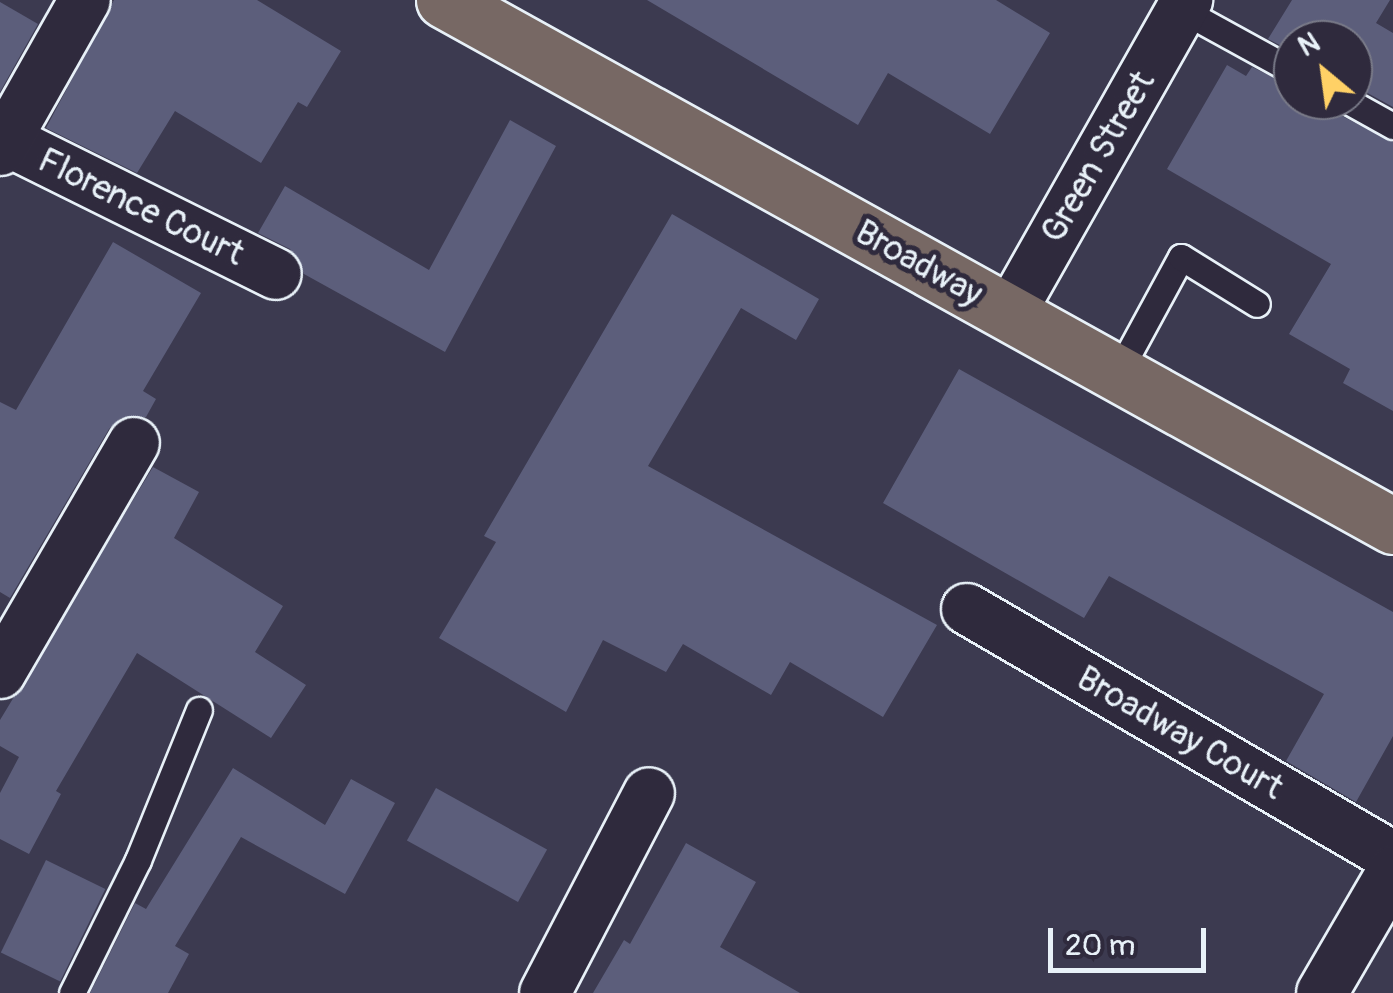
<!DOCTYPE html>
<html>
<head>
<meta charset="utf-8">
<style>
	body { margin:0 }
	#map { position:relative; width:1393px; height:993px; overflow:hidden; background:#3c3a50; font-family:Pangolin,sans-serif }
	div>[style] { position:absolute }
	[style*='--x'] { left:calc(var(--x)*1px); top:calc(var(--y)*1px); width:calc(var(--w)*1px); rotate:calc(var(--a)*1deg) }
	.building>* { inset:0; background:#5c5e7b; transform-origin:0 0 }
	.roads { filter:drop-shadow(2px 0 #e8f1f8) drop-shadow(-2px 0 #e8f1f8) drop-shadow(0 2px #e8f1f8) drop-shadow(0 -2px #e8f1f8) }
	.service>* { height:25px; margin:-12.5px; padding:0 12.5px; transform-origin:12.5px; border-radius:12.5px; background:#2f2a3d }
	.minor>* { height:50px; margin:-25px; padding:0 25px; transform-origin:25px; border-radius:25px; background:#2f2a3d }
	.primary>* { height:55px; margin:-27.5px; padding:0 27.5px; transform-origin:27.5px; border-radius:27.5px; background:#776864 }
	span { translate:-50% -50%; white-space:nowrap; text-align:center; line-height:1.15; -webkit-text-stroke:10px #2f2a3d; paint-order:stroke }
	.street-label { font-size:35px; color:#e8f1f8 }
	.north { position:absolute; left:1273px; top:20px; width:100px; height:100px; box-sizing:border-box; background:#2f2a3d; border:2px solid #797a88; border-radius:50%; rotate:331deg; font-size:28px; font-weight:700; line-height:40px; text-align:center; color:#e8f1f8 }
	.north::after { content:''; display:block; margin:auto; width:35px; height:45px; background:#ffd166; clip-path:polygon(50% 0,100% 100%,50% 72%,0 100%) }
	.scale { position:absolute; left:1048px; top:928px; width:158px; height:45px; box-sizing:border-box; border:5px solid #e8f1f8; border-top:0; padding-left:12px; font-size:30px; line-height:35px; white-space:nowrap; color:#e8f1f8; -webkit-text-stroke:8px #2f2a3d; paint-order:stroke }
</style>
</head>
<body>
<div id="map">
	<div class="building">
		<div style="clip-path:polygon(114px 0,257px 0,341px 51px,307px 107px,298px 102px,261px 163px,175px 111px,137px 173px,46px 128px)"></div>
		<div style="clip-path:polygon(647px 0,996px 0,1050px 33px,990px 134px,888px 73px,858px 125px)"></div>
		<div style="clip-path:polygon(1292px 0,1390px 0,1376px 23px,1393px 33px,1393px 107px,1353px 85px,1353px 40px,1293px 40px,1293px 52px,1268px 39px)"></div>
		<div style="clip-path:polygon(0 2px,38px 24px,0 92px)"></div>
		<div style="clip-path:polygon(1227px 65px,1246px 76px,1252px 67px,1293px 87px,1293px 100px,1330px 100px,1338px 114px,1393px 142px,1393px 411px,1343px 383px,1350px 369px,1289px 334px,1331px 264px,1167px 169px)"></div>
		<div style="clip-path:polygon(510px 120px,556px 146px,445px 352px,304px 274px,290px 249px,258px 233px,285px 186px,429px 270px)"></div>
		<div style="clip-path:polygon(672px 214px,819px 299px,796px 340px,741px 308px,648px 466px,937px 625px,883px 717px,790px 662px,771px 695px,683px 644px,666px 672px,603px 640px,566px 712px,439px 638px,496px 542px,484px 536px)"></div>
		<div style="clip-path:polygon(113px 242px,201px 293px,143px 391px,156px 399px,146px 417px,121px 418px,109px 429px,10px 598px,0 592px,0 402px,16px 410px)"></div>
		<div style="clip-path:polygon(959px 369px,1393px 612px,1393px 736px,1356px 802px,1286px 761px,1324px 694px,1109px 576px,1084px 618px,883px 503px)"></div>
		<div style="clip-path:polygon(153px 467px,199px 492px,174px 538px,283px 606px,255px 652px,306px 685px,271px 738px,137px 653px,56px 791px,61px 794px,29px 854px,0 839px,0 793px,19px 757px,0 746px,0 720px)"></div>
		<div style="clip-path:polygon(233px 768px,325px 825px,351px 779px,395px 803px,345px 894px,241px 837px,175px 946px,189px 954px,168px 993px,90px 993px,135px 903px,146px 909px)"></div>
		<div style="left:436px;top:788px;width:127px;height:60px;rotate:29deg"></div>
		<div style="clip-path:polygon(686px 843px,756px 882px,720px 947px,800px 993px,593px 993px,624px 940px,630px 944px)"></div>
		<div style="left:46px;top:860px;width:66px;height:103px;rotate:26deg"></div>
	</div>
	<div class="roads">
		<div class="service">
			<div style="--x:1173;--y:5;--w:137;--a:28.8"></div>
			<div style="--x:1346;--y:100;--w:54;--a:29"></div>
			<div style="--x:1118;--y:373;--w:132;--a:-61.5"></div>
			<div style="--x:1181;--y:257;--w:89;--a:31.7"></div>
			<div style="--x:72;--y:993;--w:148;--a:-63.6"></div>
			<div style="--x:138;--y:860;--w:162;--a:-67.9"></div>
		</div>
		<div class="minor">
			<div style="--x:6;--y:140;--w:301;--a:26.4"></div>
			<div style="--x:0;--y:150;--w:172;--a:-60.5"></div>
			<div style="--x:1010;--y:313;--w:360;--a:-60.5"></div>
			<div style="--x:967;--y:609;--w:493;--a:30.2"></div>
			<div style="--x:0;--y:673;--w:266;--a:-59.8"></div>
			<div style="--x:545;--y:993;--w:225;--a:-62.5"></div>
			<div style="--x:1322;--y:993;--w:141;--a:-59.8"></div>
		</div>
		<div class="primary">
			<div style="--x:444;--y:0;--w:1085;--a:29"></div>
		</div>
	</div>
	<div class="street-label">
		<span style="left:1098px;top:157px;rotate:-60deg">Green Street</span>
		<span style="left:141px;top:207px;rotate:26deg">Florence Court</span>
		<span style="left:919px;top:263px;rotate:29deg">Broadway</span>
		<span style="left:1180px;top:733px;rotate:30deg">Broadway Court</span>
	</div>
	<div class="north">N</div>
	<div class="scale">20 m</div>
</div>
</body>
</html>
